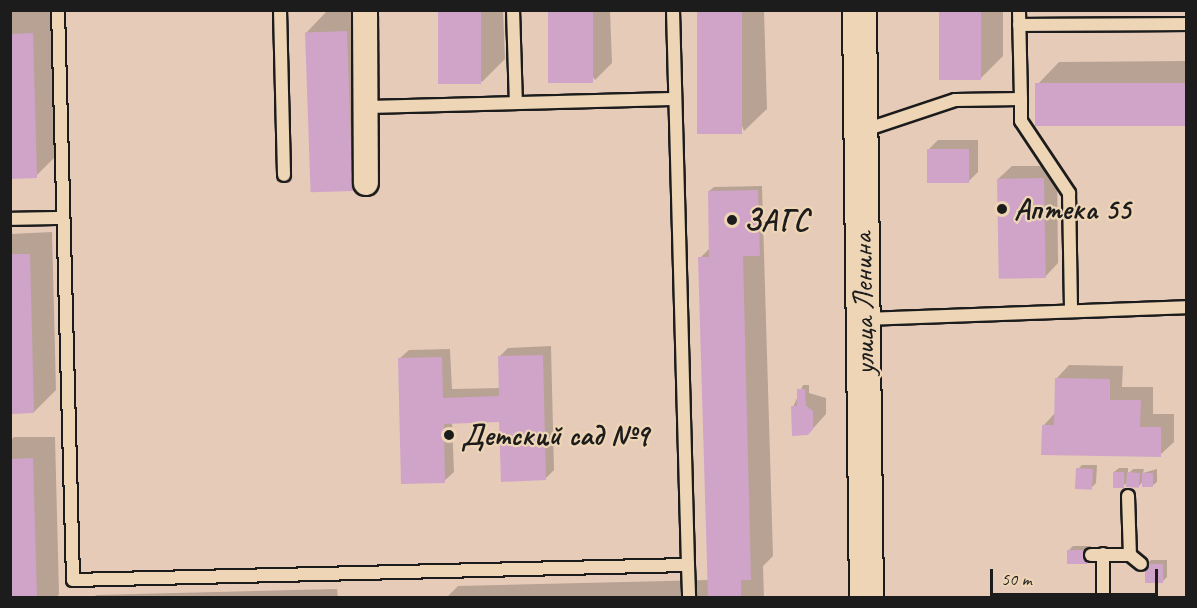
<!DOCTYPE html>
<html>
<head>
<meta charset="utf-8">
<style>
	body { margin:0 }
	#map { position:relative; width:1197px; height:608px; overflow:hidden; background:#e7cbb9; font-family:Caveat,sans-serif }
	div>[style] { position:absolute }
	[style*='--x'] { left:calc(var(--x)*1px); top:calc(var(--y)*1px); width:calc(var(--w)*1px); rotate:calc(var(--a)*1deg) }
	.shadow>* { inset:0; background:#0003 }
	.building>* { inset:0; background:#cfa4c8; transform-origin:0 0 }
	.roads { filter:drop-shadow(2px 0 #1c1c1c) drop-shadow(-2px 0 #1c1c1c) drop-shadow(0 2px #1c1c1c) drop-shadow(0 -2px #1c1c1c) }
	.lane>* { height:12px; margin:-6px; padding:0 6px; transform-origin:6px; border-radius:6px; background:#edd5b5 }
	.street>* { height:24px; margin:-12px; padding:0 12px; transform-origin:12px; border-radius:12px; background:#edd5b5 }
	.secondary>* { height:33px; margin:-16.5px; padding:0 16.5px; transform-origin:16.5px; border-radius:16.5px; background:#edd5b5 }
	.dots>* { width:16px; height:16px; translate:-50% -50%; box-sizing:border-box; border:3px solid #edd5b5; border-radius:50% }
	span { translate:-50% -50%; white-space:nowrap; text-align:center; line-height:1.15; -webkit-text-stroke:4.5px #edd5b5; paint-order:stroke }
	.poi-label { font-size:30px; color:#1c1c1c; font-weight:700 }
	.left { translate:0 -50%; text-align:left }
	.street-label { font-size:30px; color:#1c1c1c }
	.frame { position:absolute; inset:0; border:12px solid #1c1c1c; pointer-events:none }
	.scale { position:absolute; left:990px; top:569px; width:168px; height:27px; box-sizing:border-box; border:3px solid #1c1c1c; border-top:0; padding-left:8px; font-size:18px; line-height:21px; white-space:nowrap; color:#1c1c1c; -webkit-text-stroke:4px #edd5b5; paint-order:stroke }
</style>
</head>
<body>
<div id="map">
	<div class="shadow">
		<div style="clip-path:polygon(328px 10px,369px 10px,373px 167px,351px 190px,306px 33px)"></div>
		<div style="clip-path:polygon(439px 10px,503px 10px,505px 59px,482px 82px)"></div>
		<div style="clip-path:polygon(550px 10px,610px 10px,612px 63px,595px 80px)"></div>
		<div style="clip-path:polygon(698px 10px,764px 10px,767px 109px,744px 131px)"></div>
		<div style="clip-path:polygon(941px 10px,1003px 10px,1003px 56px,981px 78px)"></div>
		<div style="clip-path:polygon(55px 11px,58px 154px,36px 176px,10px 177px,10px 12px)"></div>
		<div style="clip-path:polygon(1186px 61px,1186px 124px,1037px 125px,1037px 85px,1059px 62px)"></div>
		<div style="clip-path:polygon(938px 140px,978px 140px,978px 172px,969px 181px,929px 149px)"></div>
		<div style="clip-path:polygon(1012px 166px,1057px 166px,1058px 263px,1045px 277px,998px 179px)"></div>
		<div style="clip-path:polygon(762px 186px,773px 556px,763px 566px,764px 598px,446px 598px,458px 586px,709px 580px,700px 258px,711px 247px,709px 191px,714px 187px)"></div>
		<div style="clip-path:polygon(52px 232px,56px 390px,34px 412px,10px 413px,10px 234px)"></div>
		<div style="clip-path:polygon(551px 346px,554px 470px,545px 479px,501px 421px,452px 422px,454px 472px,444px 481px,399px 359px,409px 350px,450px 349px,452px 389px,500px 388px,499px 357px,508px 348px)"></div>
		<div style="clip-path:polygon(1069px 365px,1123px 366px,1122px 387px,1153px 387px,1153px 414px,1174px 414px,1174px 442px,1160px 455px,1043px 426px,1055px 413px,1056px 379px)"></div>
		<div style="clip-path:polygon(803px 385px,809px 385px,809px 393px,826px 398px,826px 414px,808px 434px,793px 407px)"></div>
		<div style="clip-path:polygon(14px 437px,55px 437px,59px 594px,56px 598px,10px 598px,10px 441px)"></div>
		<div style="clip-path:polygon(1082px 465px,1097px 465px,1096px 483px,1092px 487px,1078px 469px)"></div>
		<div style="clip-path:polygon(1119px 468px,1128px 468px,1128px 474px,1133px 469px,1144px 469px,1143px 473px,1157px 469px,1157px 482px,1152px 486px,1143px 481px,1139px 486px,1129px 481px,1123px 486px,1114px 472px)"></div>
		<div style="clip-path:polygon(1073px 546px,1091px 546px,1091px 558px,1086px 563px,1069px 550px)"></div>
		<div style="clip-path:polygon(1151px 560px,1167px 560px,1167px 577px,1163px 581px,1147px 564px)"></div>
		<div style="clip-path:polygon(337px 589px,338px 598px,94px 598px,96px 595px)"></div>
	</div>
	<div class="building">
		<div style="left:438px;top:10px;width:43px;height:74px"></div>
		<div style="left:548px;top:10px;width:45px;height:73px"></div>
		<div style="left:697px;top:10px;width:45px;height:124px"></div>
		<div style="left:939px;top:10px;width:42px;height:70px"></div>
		<div style="left:347px;top:31px;width:160px;height:42px;rotate:88deg"></div>
		<div style="clip-path:polygon(33px 33px,37px 178px,10px 179px,10px 34px)"></div>
		<div style="left:1186px;top:83px;width:43px;height:151px;rotate:90deg"></div>
		<div style="left:927px;top:149px;width:42px;height:34px"></div>
		<div style="left:1044px;top:178px;width:100px;height:47px;rotate:89deg"></div>
		<div style="clip-path:polygon(758px 190px,760px 256px,743px 256px,751px 580px,741px 580px,741px 598px,708px 598px,698px 257px,709px 257px,708px 191px)"></div>
		<div style="clip-path:polygon(10px 254px,30px 254px,34px 413px,10px 414px)"></div>
		<div style="clip-path:polygon(543px 355px,546px 480px,501px 482px,499px 422px,444px 424px,445px 483px,401px 484px,398px 358px,442px 357px,443px 398px,499px 396px,498px 356px)"></div>
		<div style="clip-path:polygon(1055px 378px,1110px 379px,1110px 400px,1141px 400px,1140px 427px,1161px 427px,1161px 457px,1041px 455px,1042px 425px,1054px 425px)"></div>
		<div style="clip-path:polygon(797px 389px,805px 389px,806px 406px,813px 411px,813px 429px,808px 435px,792px 436px,791px 406px,797px 406px)"></div>
		<div style="clip-path:polygon(33px 458px,37px 598px,10px 598px,10px 459px)"></div>
		<div style="left:1076px;top:468px;width:17px;height:21px;rotate:3deg"></div>
		<div style="left:1113px;top:472px;width:11px;height:16px"></div>
		<div style="left:1127px;top:472px;width:13px;height:15px;rotate:4deg"></div>
		<div style="left:1142px;top:473px;width:11px;height:14px"></div>
		<div style="left:1067px;top:550px;width:20px;height:14px"></div>
		<div style="left:1145px;top:564px;width:18px;height:19px"></div>
	</div>
	<div class="roads">
		<div class="lane">
			<div style="--x:58;--y:10;--w:570;--a:88.49"></div>
			<div style="--x:73;--y:580;--w:615;--a:-1.4"></div>
			<div style="--x:688;--y:565;--w:555;--a:-91.55"></div>
			<div style="--x:280;--y:10;--w:165;--a:88.6"></div>
			<div style="--x:513;--y:10;--w:93;--a:88.2"></div>
			<div style="--x:1019;--y:25;--w:167;--a:-0.3"></div>
			<div style="--x:1021;--y:99;--w:22;--a:90"></div>
			<div style="--x:1021;--y:121;--w:87;--a:56.3"></div>
			<div style="--x:1069;--y:193;--w:116;--a:89"></div>
			<div style="--x:365;--y:107;--w:310;--a:-1.5"></div>
			<div style="--x:862;--y:131;--w:98;--a:-18.4"></div>
			<div style="--x:955;--y:100;--w:66;--a:-0.9"></div>
			<div style="--x:1021;--y:99;--w:89;--a:-91.3"></div>
			<div style="--x:10;--y:219;--w:53;--a:-1.1"></div>
			<div style="--x:864;--y:319;--w:322;--a:-2.1"></div>
			<div style="--x:1128;--y:496;--w:59;--a:88.1"></div>
			<div style="--x:1130;--y:555;--w:14;--a:39"></div>
			<div style="--x:1091;--y:555;--w:39;--a:0"></div>
			<div style="--x:688;--y:565;--w:33;--a:88"></div>
			<div style="--x:1103;--y:598;--w:44;--a:-90"></div>
		</div>
		<div class="street">
			<div style="--x:365;--y:10;--w:173;--a:89.7"></div>
		</div>
		<div class="secondary">
			<div style="--x:859;--y:10;--w:588;--a:89.32"></div>
		</div>
	</div>
	<div class="dots">
		<div style="left:1002px;top:209px;background:#1c1c1c"></div>
		<div style="left:732px;top:220px;background:#1c1c1c"></div>
		<div style="left:449px;top:435px;background:#1c1c1c"></div>
	</div>
	<div class="poi-label">
		<span class="left" style="left:1014px;top:209px">Аптека 55</span>
		<span class="left" style="left:744px;top:220px">ЗАГС</span>
		<span class="left" style="left:461px;top:435px">Детский сад №9</span>
	</div>
	<div class="street-label">
		<span style="left:863px;top:304px;rotate:-91deg">улица Ленина</span>
	</div>
	<div class="frame"></div>
	<div class="scale">50 m</div>
</div>
</body>
</html>
